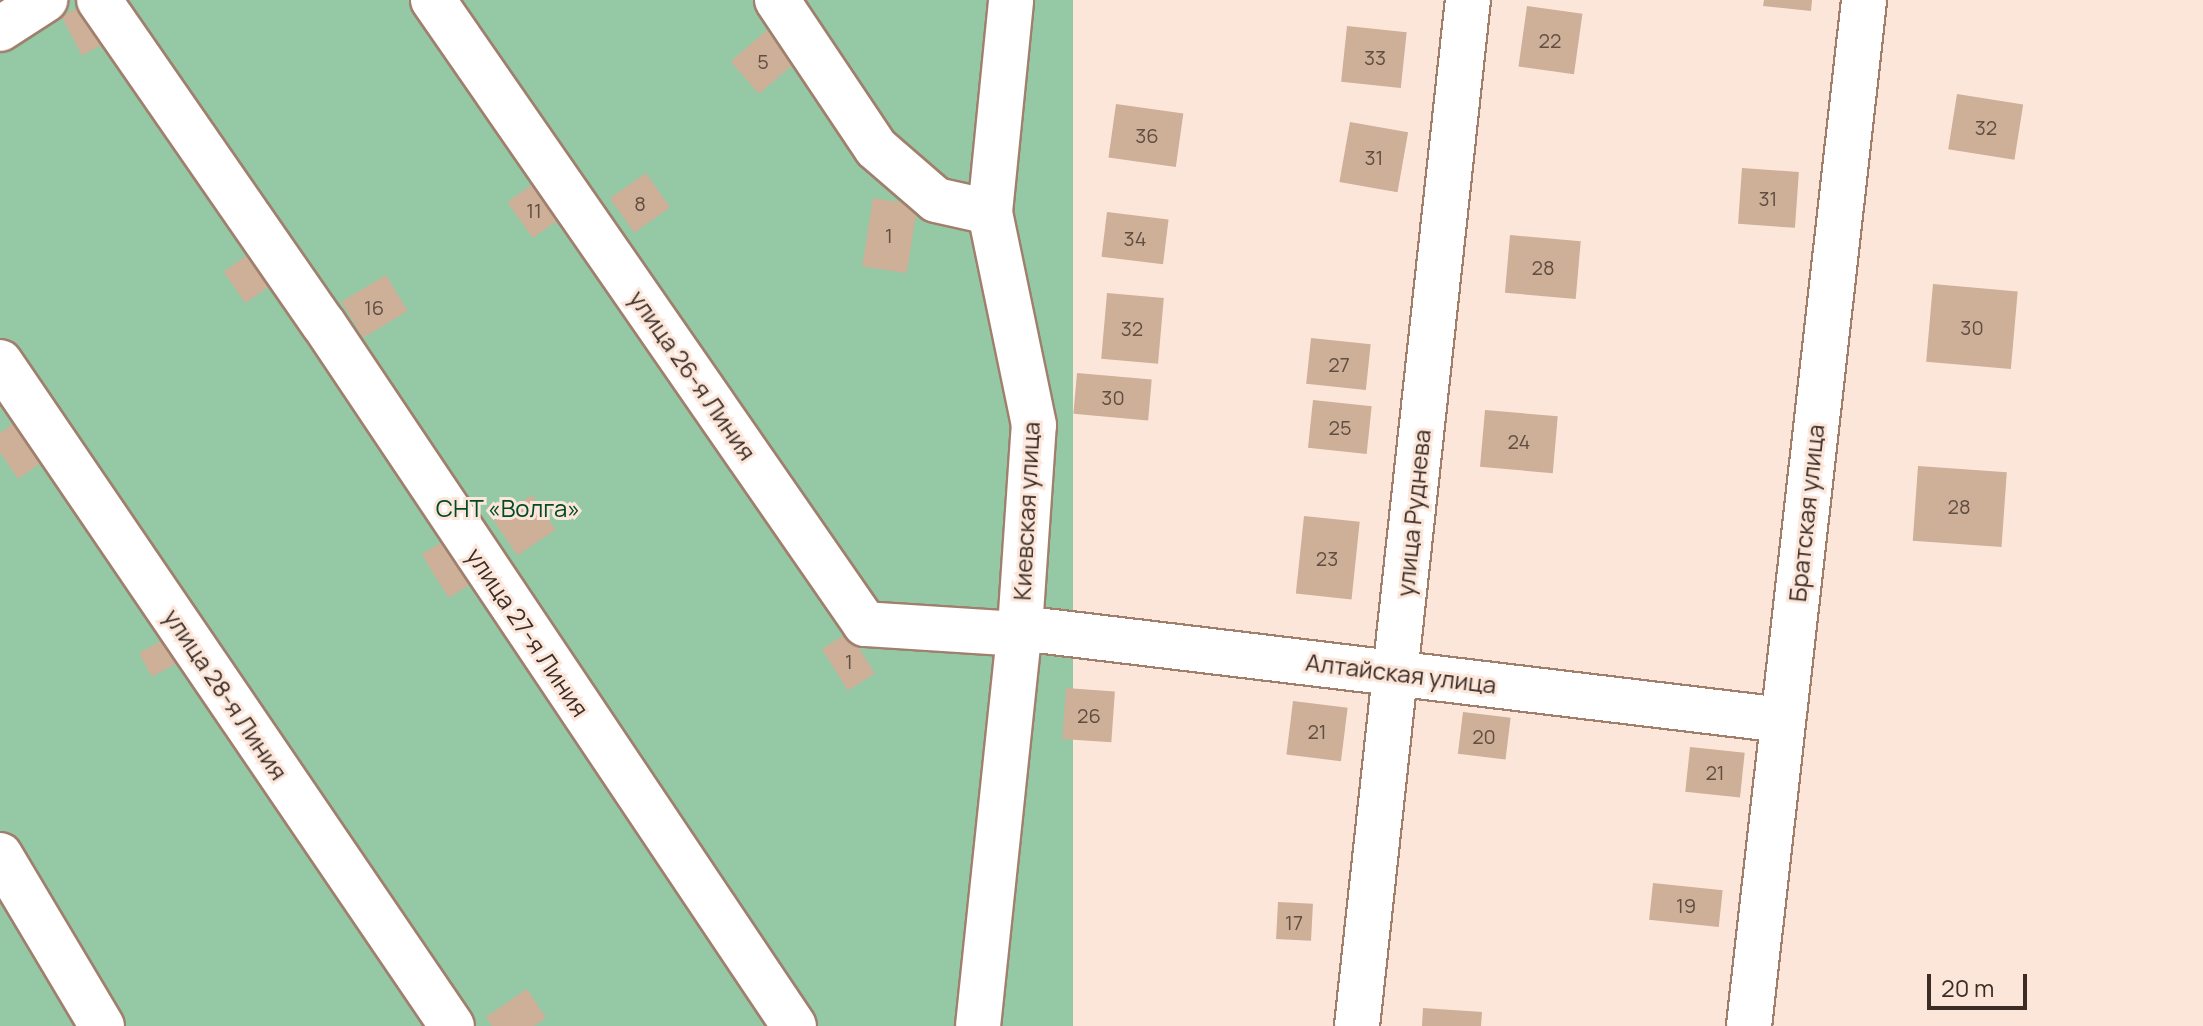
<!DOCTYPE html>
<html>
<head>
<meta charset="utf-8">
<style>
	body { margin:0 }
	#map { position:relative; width:2203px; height:1026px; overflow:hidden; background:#fce6da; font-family:Manrope,sans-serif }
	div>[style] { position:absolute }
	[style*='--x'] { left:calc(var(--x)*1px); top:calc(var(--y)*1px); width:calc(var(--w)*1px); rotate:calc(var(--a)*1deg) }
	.green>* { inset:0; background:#95c8a5; transform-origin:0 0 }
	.building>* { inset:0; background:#ceaf98; transform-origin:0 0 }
	.roads { filter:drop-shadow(2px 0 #a07f6d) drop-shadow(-2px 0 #a07f6d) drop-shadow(0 2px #a07f6d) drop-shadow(0 -2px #a07f6d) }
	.minor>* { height:44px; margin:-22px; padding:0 22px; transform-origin:22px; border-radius:22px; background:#fff }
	span { translate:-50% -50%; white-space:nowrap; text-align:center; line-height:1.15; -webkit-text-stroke:6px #fce6da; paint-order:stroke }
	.number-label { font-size:20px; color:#604e42 }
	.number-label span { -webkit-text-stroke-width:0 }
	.street-label { font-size:24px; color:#3b2d26 }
	.park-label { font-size:24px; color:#004b27 }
	.scale { position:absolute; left:1927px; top:974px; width:100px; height:36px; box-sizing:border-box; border:4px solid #3b2d26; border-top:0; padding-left:10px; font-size:24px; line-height:28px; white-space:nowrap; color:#3b2d26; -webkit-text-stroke:6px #fce6da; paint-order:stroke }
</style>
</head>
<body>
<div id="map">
	<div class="green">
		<div style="left:0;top:0;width:1073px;height:1026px"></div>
	</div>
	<div class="building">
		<div style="clip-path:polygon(1764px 0,1812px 0,1811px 11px,1763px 6px)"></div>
		<div style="left:87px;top:3px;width:44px;height:29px;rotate:62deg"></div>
		<div style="left:1527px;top:6px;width:56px;height:61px;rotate:8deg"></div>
		<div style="left:1347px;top:26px;width:60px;height:56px;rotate:6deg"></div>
		<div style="left:767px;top:30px;width:43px;height:48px;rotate:49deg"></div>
		<div style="left:1957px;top:94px;width:67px;height:56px;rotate:9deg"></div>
		<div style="left:1116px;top:104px;width:68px;height:54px;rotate:8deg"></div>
		<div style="left:1350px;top:122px;width:59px;height:61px;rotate:10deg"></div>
		<div style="left:1742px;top:168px;width:57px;height:56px;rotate:4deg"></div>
		<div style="left:646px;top:173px;width:42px;height:44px;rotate:55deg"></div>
		<div style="left:536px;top:182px;width:44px;height:35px;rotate:55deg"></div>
		<div style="left:873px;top:198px;width:45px;height:69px;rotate:9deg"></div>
		<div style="left:1107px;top:212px;width:62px;height:45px;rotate:7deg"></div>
		<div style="left:1510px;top:235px;width:71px;height:58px;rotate:5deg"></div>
		<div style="left:249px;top:254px;width:38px;height:31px;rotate:55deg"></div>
		<div style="left:386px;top:275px;width:42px;height:52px;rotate:59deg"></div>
		<div style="left:1933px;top:284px;width:85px;height:78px;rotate:5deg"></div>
		<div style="left:1107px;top:293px;width:57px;height:66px;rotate:5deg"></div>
		<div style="left:1311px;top:338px;width:60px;height:46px;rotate:6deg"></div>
		<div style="left:1077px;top:373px;width:75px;height:41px;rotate:5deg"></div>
		<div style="left:1313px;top:400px;width:59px;height:48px;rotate:6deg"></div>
		<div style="left:1485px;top:410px;width:73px;height:57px;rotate:5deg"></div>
		<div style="clip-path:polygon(15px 422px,42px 462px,18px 479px,0 452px,0 433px)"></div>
		<div style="left:1918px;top:466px;width:89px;height:75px;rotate:4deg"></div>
		<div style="left:532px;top:495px;width:42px;height:46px;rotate:56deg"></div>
		<div style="left:1304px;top:516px;width:56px;height:78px;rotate:6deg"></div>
		<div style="left:453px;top:535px;width:51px;height:37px;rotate:58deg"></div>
		<div style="left:849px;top:632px;width:49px;height:32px;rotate:58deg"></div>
		<div style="left:169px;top:637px;width:27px;height:34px;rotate:62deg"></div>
		<div style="left:1066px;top:688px;width:49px;height:51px;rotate:4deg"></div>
		<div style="left:1293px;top:701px;width:55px;height:54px;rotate:7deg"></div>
		<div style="left:1463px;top:712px;width:48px;height:42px;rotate:7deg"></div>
		<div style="left:1690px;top:747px;width:55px;height:45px;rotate:6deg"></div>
		<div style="left:1653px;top:883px;width:70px;height:37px;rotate:6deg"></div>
		<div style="left:1278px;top:902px;width:35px;height:37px;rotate:3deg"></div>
		<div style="clip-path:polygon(527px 989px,546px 1018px,534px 1026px,492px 1026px,486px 1017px)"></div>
		<div style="clip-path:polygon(1423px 1008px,1482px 1012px,1481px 1026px,1422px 1026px)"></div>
	</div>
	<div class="roads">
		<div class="minor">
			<div style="--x:99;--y:0;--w:393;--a:55.3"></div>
			<div style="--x:323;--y:323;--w:846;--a:56.18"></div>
			<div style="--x:433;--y:0;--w:759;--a:55.3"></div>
			<div style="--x:865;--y:624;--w:154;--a:3.7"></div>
			<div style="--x:777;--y:0;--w:178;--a:56.2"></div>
			<div style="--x:876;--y:148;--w:79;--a:40.9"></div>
			<div style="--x:936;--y:200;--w:55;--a:12.5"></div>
			<div style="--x:0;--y:29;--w:54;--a:-32.8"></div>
			<div style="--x:0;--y:362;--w:803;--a:55.76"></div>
			<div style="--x:1020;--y:628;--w:768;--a:6.88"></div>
			<div style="--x:0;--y:855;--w:199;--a:59.2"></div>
			<div style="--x:978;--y:1026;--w:400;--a:-84"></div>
			<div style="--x:1020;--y:628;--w:203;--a:-86.1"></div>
			<div style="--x:1034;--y:425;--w:217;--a:-101.7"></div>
			<div style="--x:990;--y:212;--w:213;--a:-84.3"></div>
			<div style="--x:1357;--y:1026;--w:1032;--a:-83.83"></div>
			<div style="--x:1749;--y:1026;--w:1032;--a:-83.6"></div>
		</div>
	</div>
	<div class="number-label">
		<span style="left:1550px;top:40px">22</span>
		<span style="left:1375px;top:57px">33</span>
		<span style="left:763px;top:61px">5</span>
		<span style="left:1986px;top:127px">32</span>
		<span style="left:1147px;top:135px">36</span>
		<span style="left:1374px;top:157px">31</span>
		<span style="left:1768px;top:198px">31</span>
		<span style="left:640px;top:203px">8</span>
		<span style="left:534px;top:210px">11</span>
		<span style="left:889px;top:235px">1</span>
		<span style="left:1135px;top:238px">34</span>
		<span style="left:1543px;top:267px">28</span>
		<span style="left:374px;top:307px">16</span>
		<span style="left:1972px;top:327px">30</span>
		<span style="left:1132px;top:328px">32</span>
		<span style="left:1339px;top:364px">27</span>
		<span style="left:1113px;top:397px">30</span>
		<span style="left:1340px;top:427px">25</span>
		<span style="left:1519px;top:441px">24</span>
		<span style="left:1959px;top:506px">28</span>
		<span style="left:1327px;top:558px">23</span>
		<span style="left:849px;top:661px">1</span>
		<span style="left:1089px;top:715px">26</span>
		<span style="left:1317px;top:731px">21</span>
		<span style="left:1484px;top:736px">20</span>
		<span style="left:1715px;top:772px">21</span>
		<span style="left:1686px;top:905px">19</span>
		<span style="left:1294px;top:922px">17</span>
	</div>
	<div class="street-label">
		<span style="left:693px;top:375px;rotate:55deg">улица 26-я Линия</span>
		<span style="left:1026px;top:511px;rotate:-87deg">Киевская улица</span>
		<span style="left:1413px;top:513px;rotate:-84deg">улица Руднева</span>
		<span style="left:1806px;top:513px;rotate:-84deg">Братская улица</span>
		<span style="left:528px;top:632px;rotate:56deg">улица 27-я Линия</span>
		<span style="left:1401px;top:673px;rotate:7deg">Алтайская улица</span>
		<span style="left:226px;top:694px;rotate:56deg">улица 28-я Линия</span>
	</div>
	<div class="park-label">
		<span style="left:508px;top:508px">СНТ «Волга»</span>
	</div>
	<div class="scale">20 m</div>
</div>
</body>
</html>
